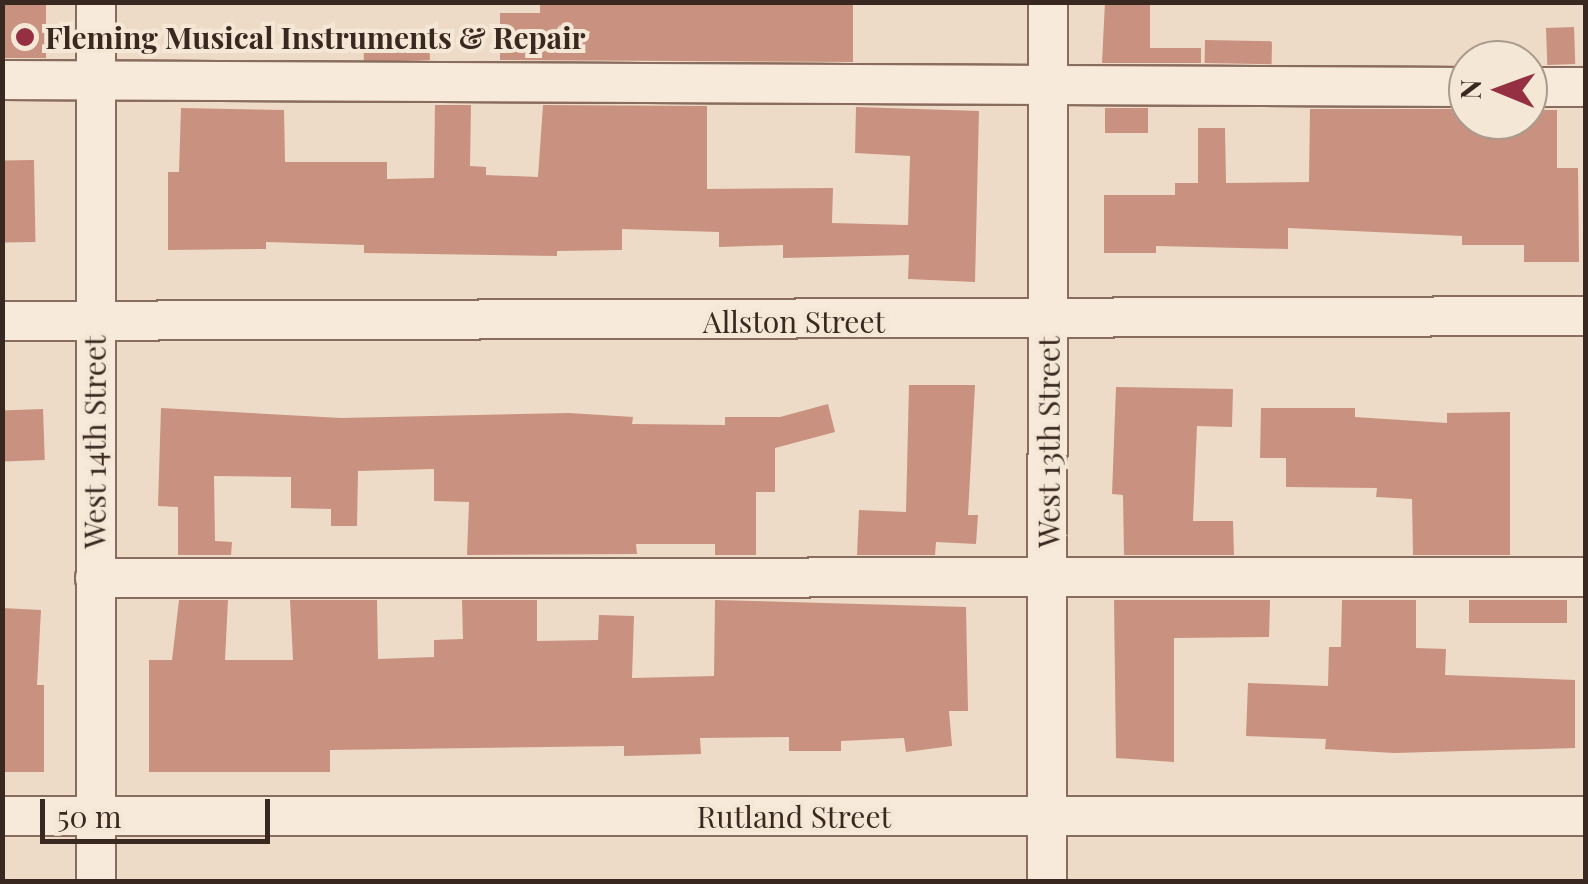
<!DOCTYPE html>
<html>
<head>
<meta charset="utf-8">
<style>
	body { margin:0 }
	#map { position:relative; width:1588px; height:884px; overflow:hidden; background:#eddbc7; font-family:"Playfair Display",serif }
	div>[style] { position:absolute }
	[style*='--x'] { left:calc(var(--x)*1px); top:calc(var(--y)*1px); width:calc(var(--w)*1px); rotate:calc(var(--a)*1deg) }
	.building>* { inset:0; background:#c9917f; transform-origin:0 0 }
	.roads { filter:drop-shadow(2px 0 #886c5d) drop-shadow(-2px 0 #886c5d) drop-shadow(0 2px #886c5d) drop-shadow(0 -2px #886c5d) }
	.minor>* { height:38px; margin:-19px; padding:0 19px; transform-origin:19px; border-radius:19px; background:#f8eada }
	.dots>* { width:28px; height:28px; translate:-50% -50%; box-sizing:border-box; border:5px solid #f4e7d6; border-radius:50% }
	span { translate:-50% -50%; white-space:nowrap; text-align:center; line-height:1.15; -webkit-text-stroke:8px #f4e7d6; paint-order:stroke }
	.poi-label { font-size:30px; color:#392820; font-weight:700 }
	.left { translate:0 -50%; text-align:left }
	.street-label { font-size:30px; color:#392820 }
	.frame { position:absolute; inset:0; border:5px solid #392820; pointer-events:none }
	.north { position:absolute; left:1448px; top:40px; width:100px; height:100px; box-sizing:border-box; background:#f4e7d6; border:2px solid #a99b8d; border-radius:50%; rotate:271deg; font-size:28px; font-weight:700; line-height:40px; text-align:center; color:#392820 }
	.north::after { content:''; display:block; margin:auto; width:35px; height:45px; background:#943041; clip-path:polygon(50% 0,100% 100%,50% 72%,0 100%) }
	.scale { position:absolute; left:40px; top:799px; width:230px; height:45px; box-sizing:border-box; border:5px solid #392820; border-top:0; padding-left:12px; font-size:30px; line-height:35px; white-space:nowrap; color:#392820; -webkit-text-stroke:8px #f4e7d6; paint-order:stroke }
</style>
</head>
<body>
<div id="map">
	<div class="building">
		<div style="left:2px;top:2px;width:44px;height:56px"></div>
		<div style="clip-path:polygon(853px 2px,853px 62px,500px 60px,500px 13px,540px 13px,540px 5px)"></div>
		<div style="clip-path:polygon(1105px 2px,1150px 2px,1150px 48px,1201px 48px,1201px 63px,1102px 63px)"></div>
		<div style="left:1574px;top:27px;width:37px;height:28px;rotate:88deg"></div>
		<div style="left:429px;top:34px;width:26px;height:66px;rotate:88deg"></div>
		<div style="left:1205px;top:40px;width:67px;height:23px;rotate:1deg"></div>
		<div style="clip-path:polygon(435px 105px,471px 105px,470px 166px,486px 167px,486px 175px,538px 177px,543px 105px,707px 106px,707px 189px,833px 188px,832px 223px,908px 225px,910px 156px,855px 153px,856px 107px,979px 111px,975px 282px,908px 279px,909px 255px,783px 258px,783px 245px,719px 247px,719px 232px,622px 229px,622px 250px,557px 251px,557px 256px,364px 253px,364px 245px,266px 242px,266px 249px,168px 250px,168px 172px,179px 172px,181px 108px,284px 110px,285px 162px,387px 162px,387px 179px,434px 178px)"></div>
		<div style="left:1105px;top:108px;width:43px;height:25px"></div>
		<div style="clip-path:polygon(1310px 109px,1468px 109px,1468px 120px,1528px 120px,1528px 110px,1557px 110px,1557px 168px,1578px 168px,1579px 262px,1524px 262px,1524px 245px,1462px 245px,1462px 236px,1288px 228px,1288px 249px,1156px 246px,1156px 253px,1104px 253px,1104px 195px,1175px 195px,1175px 183px,1198px 183px,1198px 128px,1225px 128px,1226px 183px,1309px 182px)"></div>
		<div style="left:34px;top:160px;width:82px;height:32px;rotate:89deg"></div>
		<div style="clip-path:polygon(909px 385px,975px 385px,968px 515px,978px 515px,976px 544px,936px 542px,935px 555px,857px 555px,859px 510px,906px 512px)"></div>
		<div style="clip-path:polygon(1116px 387px,1233px 389px,1232px 427px,1197px 426px,1193px 521px,1233px 521px,1234px 555px,1124px 555px,1123px 495px,1112px 494px)"></div>
		<div style="clip-path:polygon(828px 404px,835px 432px,775px 448px,775px 492px,756px 492px,756px 555px,715px 555px,715px 544px,636px 544px,637px 554px,467px 555px,469px 502px,434px 501px,434px 469px,358px 471px,357px 526px,331px 526px,331px 509px,291px 508px,291px 477px,214px 476px,215px 541px,232px 542px,231px 555px,178px 555px,178px 507px,158px 506px,161px 408px,341px 418px,569px 413px,633px 417px,632px 424px,725px 425px,725px 417px,780px 417px)"></div>
		<div style="clip-path:polygon(1261px 408px,1355px 408px,1355px 417px,1447px 423px,1447px 413px,1510px 412px,1510px 555px,1413px 555px,1412px 499px,1376px 497px,1377px 488px,1286px 487px,1286px 458px,1260px 458px)"></div>
		<div style="left:43px;top:409px;width:51px;height:41px;rotate:88deg"></div>
		<div style="clip-path:polygon(179px 600px,228px 600px,225px 660px,293px 660px,290px 600px,377px 600px,378px 659px,434px 657px,434px 640px,463px 639px,462px 600px,537px 600px,537px 641px,598px 640px,599px 615px,634px 616px,632px 678px,714px 676px,715px 600px,966px 607px,968px 711px,949px 711px,952px 746px,906px 752px,904px 738px,841px 741px,841px 751px,789px 751px,789px 737px,700px 738px,701px 754px,624px 756px,624px 746px,330px 750px,330px 772px,149px 772px,149px 660px,172px 660px)"></div>
		<div style="clip-path:polygon(1114px 600px,1270px 600px,1269px 637px,1174px 638px,1174px 762px,1116px 758px)"></div>
		<div style="clip-path:polygon(1342px 600px,1416px 600px,1416px 648px,1446px 649px,1445px 675px,1575px 680px,1575px 748px,1394px 753px,1325px 749px,1326px 739px,1246px 736px,1248px 683px,1328px 686px,1329px 647px,1341px 647px)"></div>
		<div style="left:1469px;top:600px;width:98px;height:23px"></div>
		<div style="clip-path:polygon(2px 608px,41px 610px,37px 685px,44px 685px,44px 772px,2px 772px)"></div>
	</div>
	<div class="roads">
		<div class="minor">
			<div style="--x:96;--y:2;--w:880;--a:90"></div>
			<div style="--x:2;--y:80;--w:1466;--a:0.27"></div>
			<div style="--x:1528;--y:87;--w:53;--a:0"></div>
			<div style="--x:2;--y:321;--w:1584;--a:-0.18"></div>
			<div style="--x:95;--y:578;--w:1491;--a:-0.04"></div>
			<div style="--x:2;--y:816;--w:1584;--a:0"></div>
			<div style="--x:1047;--y:882;--w:880;--a:-89.93"></div>
		</div>
	</div>
	<div class="dots">
		<div style="left:25px;top:37px;background:#943041"></div>
	</div>
	<div class="poi-label">
		<span class="left" style="left:45px;top:37px">Fleming Musical Instruments &amp; Repair</span>
	</div>
	<div class="street-label">
		<span style="left:794px;top:321px">Allston Street</span>
		<span style="left:94px;top:442px;rotate:-90deg">West 14th Street</span>
		<span style="left:1048px;top:442px;rotate:-90deg">West 13th Street</span>
		<span style="left:794px;top:816px">Rutland Street</span>
	</div>
	<div class="frame"></div>
	<div class="north">N</div>
	<div class="scale">50 m</div>
</div>
</body>
</html>
